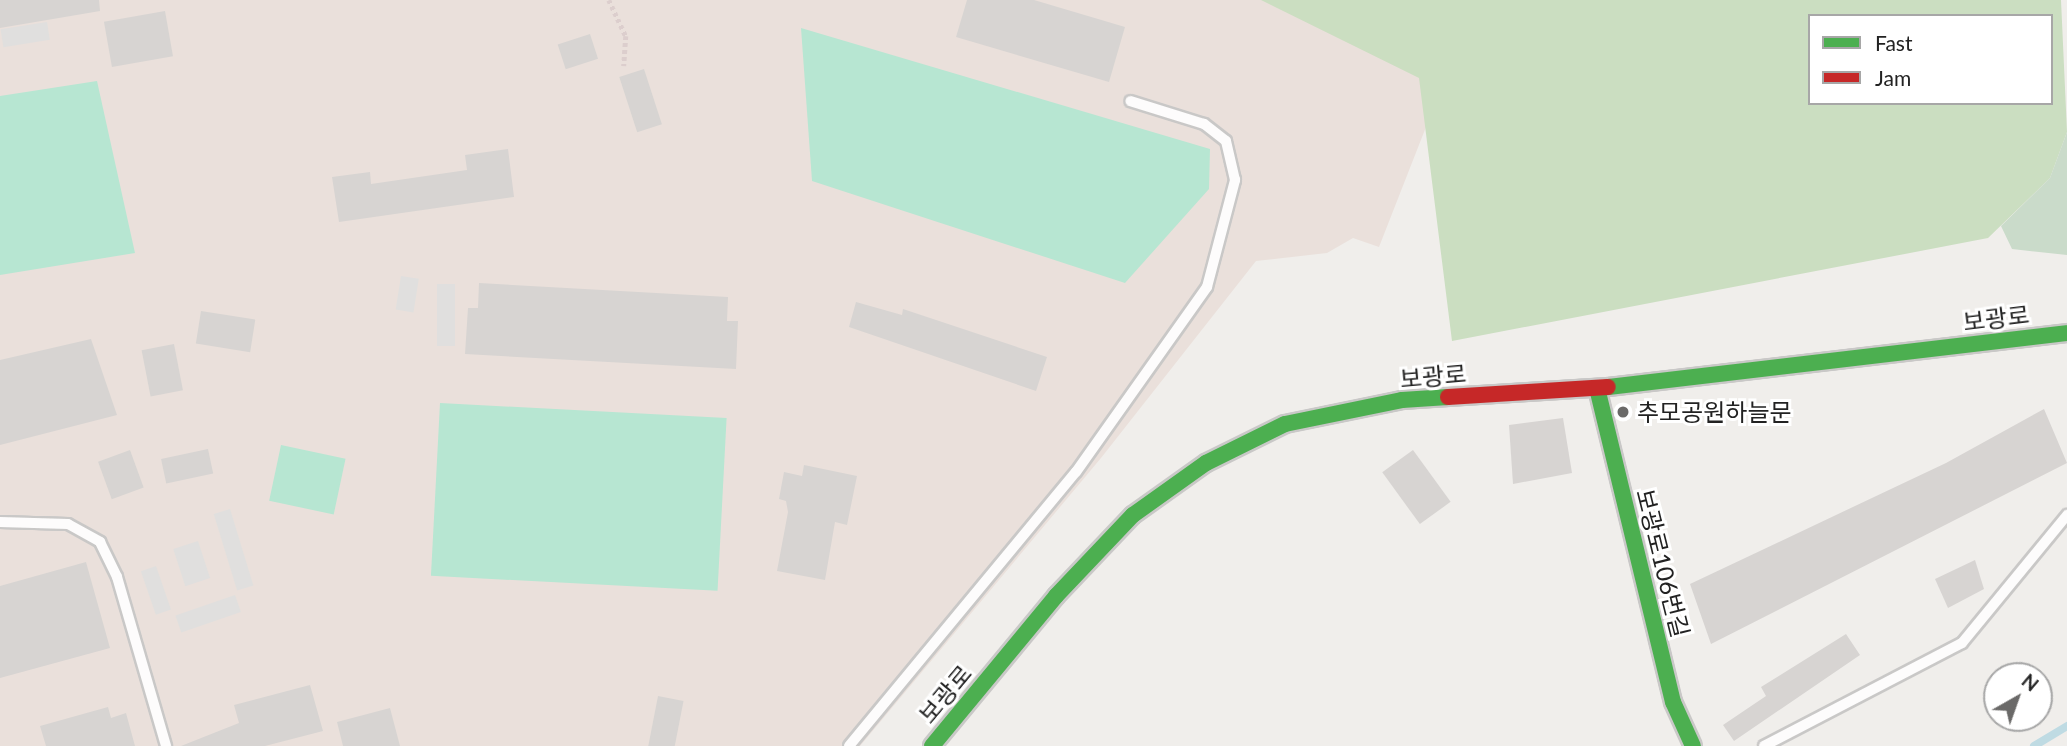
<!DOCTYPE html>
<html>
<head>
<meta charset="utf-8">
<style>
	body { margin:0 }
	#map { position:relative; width:2067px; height:746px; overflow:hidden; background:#f0eeeb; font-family:Lato,"Noto Sans KR",sans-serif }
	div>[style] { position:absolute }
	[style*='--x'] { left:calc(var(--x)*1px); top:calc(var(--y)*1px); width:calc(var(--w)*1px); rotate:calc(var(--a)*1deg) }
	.military>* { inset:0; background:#eae0db }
	.forest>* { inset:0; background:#cbdec1 }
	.cemetery>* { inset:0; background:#cadbca }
	.pitch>* { inset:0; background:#b7e6d2; transform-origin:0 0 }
	.parking>* { inset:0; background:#e0dfde; transform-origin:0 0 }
	.stream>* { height:8px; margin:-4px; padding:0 4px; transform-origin:4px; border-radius:4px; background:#bfdbe3 }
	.building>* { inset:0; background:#d7d4d2; transform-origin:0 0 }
	.path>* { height:4.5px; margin-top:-2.25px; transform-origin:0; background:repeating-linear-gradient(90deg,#dccecd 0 3.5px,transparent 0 7px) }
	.roads { filter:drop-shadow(2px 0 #c9c8c7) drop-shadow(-2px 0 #c9c8c7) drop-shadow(0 2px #c9c8c7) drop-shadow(0 -2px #c9c8c7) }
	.lane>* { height:10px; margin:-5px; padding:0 5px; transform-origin:5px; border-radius:5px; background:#fdfcfc }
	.fast>* { height:16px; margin:-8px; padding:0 8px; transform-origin:8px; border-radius:8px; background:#4caf50 }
	.jam>* { height:16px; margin:-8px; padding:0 8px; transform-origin:8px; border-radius:8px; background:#c62828 }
	.dots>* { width:19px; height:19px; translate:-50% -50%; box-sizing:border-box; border:4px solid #fff; border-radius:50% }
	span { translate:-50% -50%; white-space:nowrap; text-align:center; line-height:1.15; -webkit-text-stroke:6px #fff; paint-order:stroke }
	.street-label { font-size:24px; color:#222 }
	.poi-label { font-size:24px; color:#222 }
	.left { translate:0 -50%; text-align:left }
	.legend { position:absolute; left:1808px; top:14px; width:245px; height:91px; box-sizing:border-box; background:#fff; border:2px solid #a7a7a7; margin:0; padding:9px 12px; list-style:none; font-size:21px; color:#222 }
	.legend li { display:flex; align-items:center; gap:14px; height:35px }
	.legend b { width:35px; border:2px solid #a7a7a7 }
	.north { position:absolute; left:1983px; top:662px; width:70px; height:70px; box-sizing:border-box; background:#fff; border:2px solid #a7a7a7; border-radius:50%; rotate:40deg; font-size:19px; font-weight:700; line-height:28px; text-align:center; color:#222 }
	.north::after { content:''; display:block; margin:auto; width:24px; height:32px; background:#6a6968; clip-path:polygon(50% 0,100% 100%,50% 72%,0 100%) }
</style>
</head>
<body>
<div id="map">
	<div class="military">
		<div style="clip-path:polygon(0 0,1434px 0,1435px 104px,1379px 247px,1353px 238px,1327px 253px,1256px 261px,1101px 458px,860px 746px,0 746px)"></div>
	</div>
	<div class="forest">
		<div style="clip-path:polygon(evenodd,1261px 0,2061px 0,2067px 132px,2050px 178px,1988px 238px,1452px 341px,1419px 78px,1261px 0,1810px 16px,2051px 16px,2051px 103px,1810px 103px,1810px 16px)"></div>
	</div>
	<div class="cemetery">
		<div style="clip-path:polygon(2067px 132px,2067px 255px,2012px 249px,2001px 226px,2050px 178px)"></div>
	</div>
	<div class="pitch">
		<div style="clip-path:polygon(801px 28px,1210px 149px,1209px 189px,1125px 283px,812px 181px)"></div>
		<div style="clip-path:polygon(97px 81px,135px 253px,0 275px,0 96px)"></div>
		<div style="left:440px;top:403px;width:287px;height:173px;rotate:3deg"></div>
		<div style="left:281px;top:445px;width:66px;height:57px;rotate:12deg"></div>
	</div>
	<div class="parking">
		<div style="left:47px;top:22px;width:18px;height:47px;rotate:81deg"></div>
		<div style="left:401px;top:276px;width:18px;height:34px;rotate:9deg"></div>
		<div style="left:437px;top:284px;width:18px;height:62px"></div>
		<div style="left:230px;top:509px;width:80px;height:17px;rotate:73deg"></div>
		<div style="left:198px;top:541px;width:39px;height:26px;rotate:72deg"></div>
		<div style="left:156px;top:566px;width:46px;height:16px;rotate:71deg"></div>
		<div style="left:235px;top:595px;width:18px;height:63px;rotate:71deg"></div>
	</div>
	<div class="stream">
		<div style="--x:2034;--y:746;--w:39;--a:-31"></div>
	</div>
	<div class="building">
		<div style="clip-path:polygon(0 0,99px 0,100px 11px,0 28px)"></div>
		<div style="clip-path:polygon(967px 0,1034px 0,1125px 27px,1109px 82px,956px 37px)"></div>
		<div style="left:165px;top:11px;width:46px;height:62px;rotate:80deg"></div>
		<div style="left:590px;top:34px;width:26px;height:34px;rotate:72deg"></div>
		<div style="left:644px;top:69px;width:58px;height:26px;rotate:72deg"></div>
		<div style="clip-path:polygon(508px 149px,514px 197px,339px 222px,332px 177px,370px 172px,371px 184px,467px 170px,465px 155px)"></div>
		<div style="clip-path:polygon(479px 283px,728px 297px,727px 321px,738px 321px,736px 369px,465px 354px,468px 308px,478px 308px)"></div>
		<div style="clip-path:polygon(856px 302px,902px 315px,903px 309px,1047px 357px,1036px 391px,849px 327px)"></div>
		<div style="left:201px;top:311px;width:55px;height:33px;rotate:9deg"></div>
		<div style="clip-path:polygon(91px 339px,117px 415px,0 445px,0 360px)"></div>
		<div style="left:174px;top:344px;width:47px;height:33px;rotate:79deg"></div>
		<div style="clip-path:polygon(2044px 409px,2067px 463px,1711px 644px,1690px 584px,1946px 463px)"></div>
		<div style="clip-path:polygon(1563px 418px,1572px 473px,1513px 484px,1509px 425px)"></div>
		<div style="left:208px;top:449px;width:25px;height:48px;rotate:78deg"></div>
		<div style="left:130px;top:450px;width:40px;height:34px;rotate:70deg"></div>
		<div style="left:1413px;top:450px;width:64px;height:38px;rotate:54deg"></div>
		<div style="clip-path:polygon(804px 465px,857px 476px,847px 525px,835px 522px,825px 580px,777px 571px,788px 512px,786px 501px,779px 499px,784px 472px,802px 476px)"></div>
		<div style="clip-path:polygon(1975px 560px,1984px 589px,1948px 608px,1935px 579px)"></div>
		<div style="clip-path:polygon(86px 562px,110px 648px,0 678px,0 586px)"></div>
		<div style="clip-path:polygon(1846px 634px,1860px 655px,1734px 741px,1723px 725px,1766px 696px,1761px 687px)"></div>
		<div style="clip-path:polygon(310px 685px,323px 731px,265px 746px,181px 746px,239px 723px,234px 705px)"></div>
		<div style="left:658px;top:696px;width:26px;height:51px;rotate:11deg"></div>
		<div style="clip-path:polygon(108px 707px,111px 718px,126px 713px,135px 746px,46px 746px,40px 726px)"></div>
		<div style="clip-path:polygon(390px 708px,400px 746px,343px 746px,337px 722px)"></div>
	</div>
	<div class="path">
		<div style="--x:609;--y:0;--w:40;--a:65"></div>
		<div style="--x:626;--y:36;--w:30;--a:94"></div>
	</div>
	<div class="roads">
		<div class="lane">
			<div style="--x:0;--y:522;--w:68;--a:1.7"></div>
			<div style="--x:68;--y:524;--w:37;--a:29"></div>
			<div style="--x:100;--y:542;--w:39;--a:64"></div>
			<div style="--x:117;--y:577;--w:176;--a:73.8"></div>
			<div style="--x:849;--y:746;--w:356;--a:-50.4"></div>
			<div style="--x:1076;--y:472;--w:227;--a:-54.7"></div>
			<div style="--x:1207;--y:287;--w:111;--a:-75.3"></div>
			<div style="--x:1235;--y:180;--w:40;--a:-103"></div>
			<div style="--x:1226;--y:141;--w:28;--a:-142"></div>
			<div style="--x:1204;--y:124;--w:77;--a:-162.7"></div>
			<div style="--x:1764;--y:746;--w:223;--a:-27.5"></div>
			<div style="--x:1962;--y:643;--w:166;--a:-50.6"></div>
		</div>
		<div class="fast">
			<div style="--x:1608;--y:387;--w:462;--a:-6.7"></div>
			<div style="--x:1597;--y:388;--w:323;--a:76.4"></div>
			<div style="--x:1673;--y:702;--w:48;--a:65.6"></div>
			<div style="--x:932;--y:746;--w:195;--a:-50.4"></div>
			<div style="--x:1056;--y:596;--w:112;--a:-46.5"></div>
			<div style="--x:1133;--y:515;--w:90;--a:-35.5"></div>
			<div style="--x:1206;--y:463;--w:88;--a:-26.3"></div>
			<div style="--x:1285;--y:424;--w:119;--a:-11.6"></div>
			<div style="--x:1402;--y:400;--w:46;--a:-3.7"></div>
		</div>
		<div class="jam">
			<div style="--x:1448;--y:397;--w:160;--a:-3.6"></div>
		</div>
	</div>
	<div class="dots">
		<div style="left:1623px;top:412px;background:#6a6968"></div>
	</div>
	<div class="street-label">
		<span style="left:1996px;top:318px;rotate:-7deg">보광로</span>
		<span style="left:1433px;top:376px;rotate:-5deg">보광로</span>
		<span style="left:1663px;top:563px;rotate:76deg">보광로106번길</span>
		<span style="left:945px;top:694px;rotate:-50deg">보광로</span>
	</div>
	<div class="poi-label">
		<span class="left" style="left:1637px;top:412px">추모공원하늘문</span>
	</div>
	<ul class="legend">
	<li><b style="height:9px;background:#4caf50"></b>Fast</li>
	<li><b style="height:9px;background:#c62828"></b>Jam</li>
	</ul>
	<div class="north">N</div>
</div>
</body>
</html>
